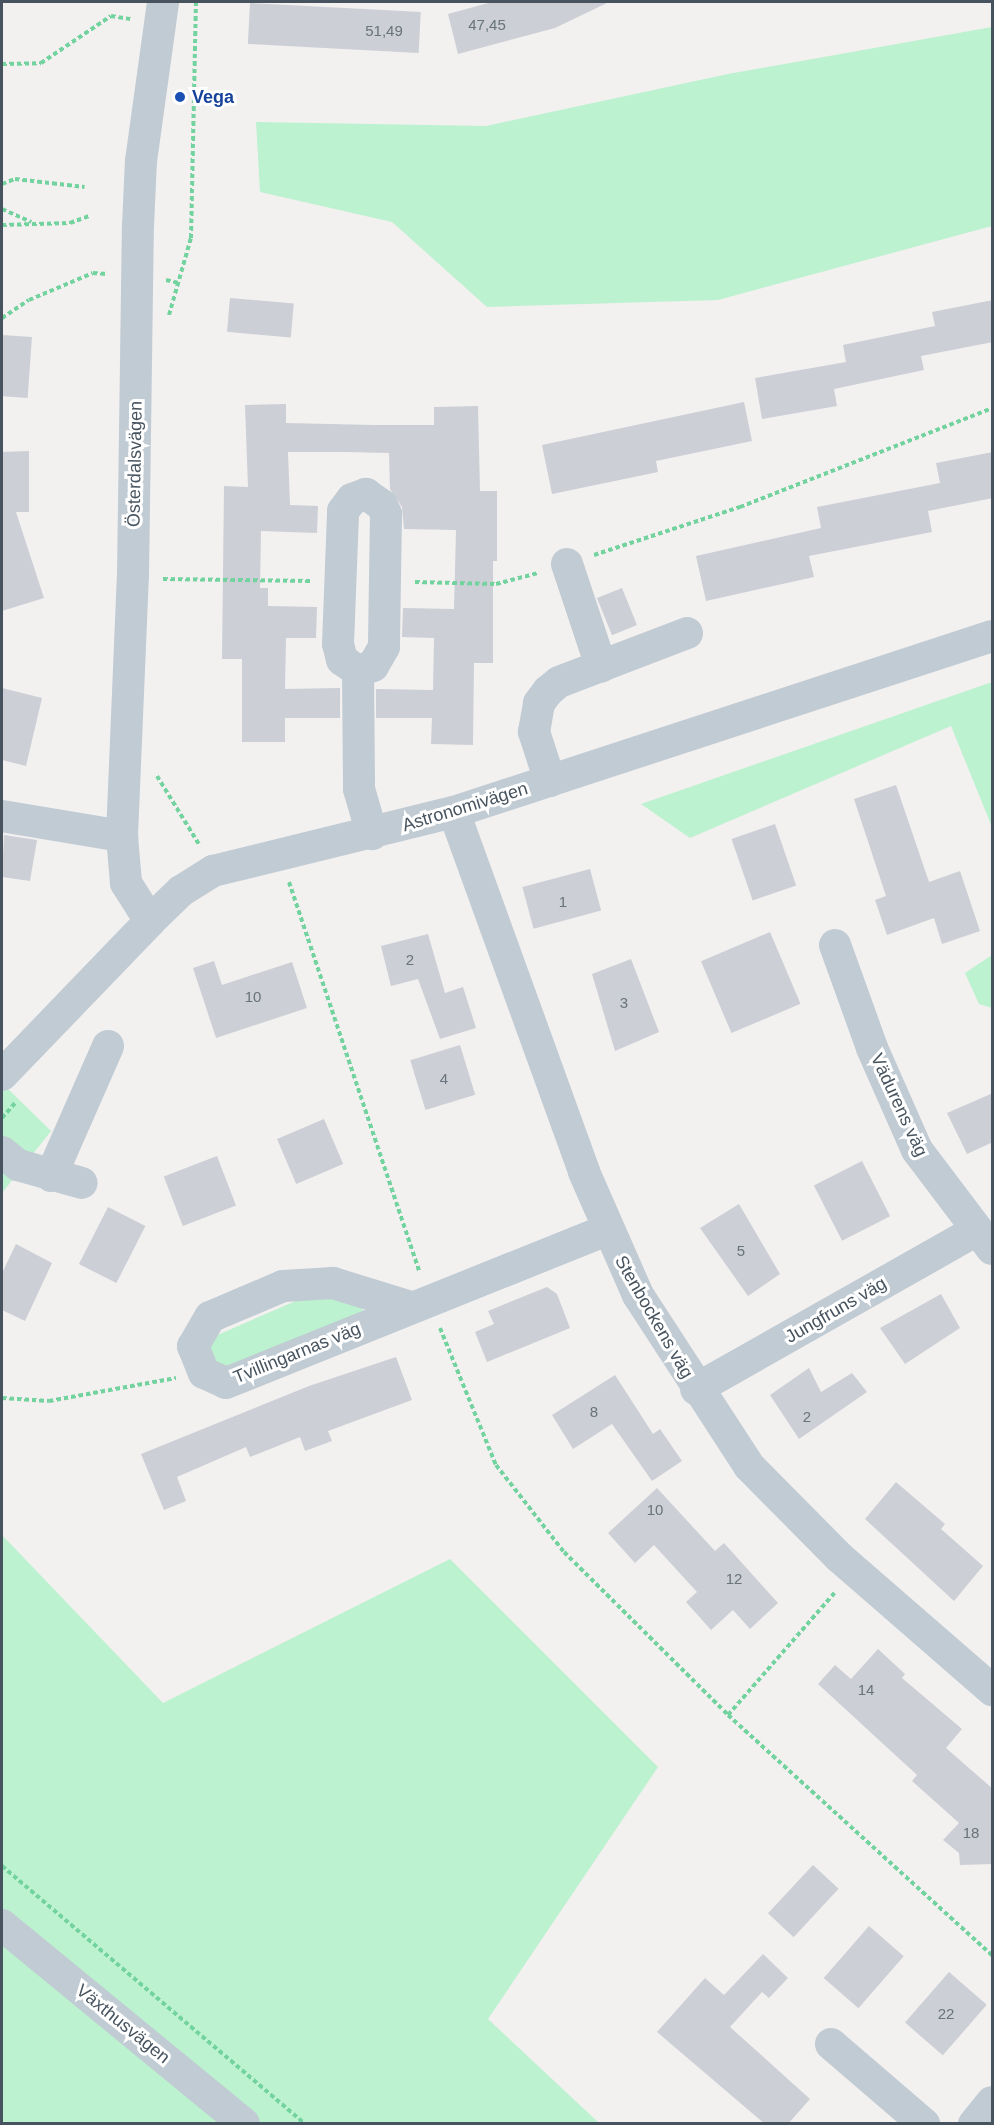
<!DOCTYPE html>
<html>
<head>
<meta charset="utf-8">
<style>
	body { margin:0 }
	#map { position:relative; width:994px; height:2125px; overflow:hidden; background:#f3f0f0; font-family:Helvetica,sans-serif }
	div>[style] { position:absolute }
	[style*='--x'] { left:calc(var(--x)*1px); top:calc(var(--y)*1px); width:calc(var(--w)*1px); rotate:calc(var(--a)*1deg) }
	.green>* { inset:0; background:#bcf2cf }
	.building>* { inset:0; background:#cccfd5; transform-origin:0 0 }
	.path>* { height:4px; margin-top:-2px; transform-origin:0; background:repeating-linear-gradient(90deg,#72d39e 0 4.5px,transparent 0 7.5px) }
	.minor>* { height:32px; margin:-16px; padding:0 16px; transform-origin:16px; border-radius:16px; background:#c0cbd3 }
	.dots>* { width:16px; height:16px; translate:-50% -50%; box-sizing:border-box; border:3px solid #fff; border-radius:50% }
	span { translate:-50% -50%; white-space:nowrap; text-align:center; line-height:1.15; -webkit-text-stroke:6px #fff; paint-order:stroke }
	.number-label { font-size:15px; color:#68737c }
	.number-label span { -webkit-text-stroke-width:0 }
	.transit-label { font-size:18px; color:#164399; font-weight:700 }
	.left { translate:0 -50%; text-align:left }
	.street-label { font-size:18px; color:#47545f }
	.frame { position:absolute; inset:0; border:3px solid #47545f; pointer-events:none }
</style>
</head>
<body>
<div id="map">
	<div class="green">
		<div style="clip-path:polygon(992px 27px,992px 226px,718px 300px,487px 307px,392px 222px,260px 192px,256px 122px,486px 126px,728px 74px)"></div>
		<div style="clip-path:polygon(992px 682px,992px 827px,951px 726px,690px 838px,641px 804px)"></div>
		<div style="clip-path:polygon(992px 955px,992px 1008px,979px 1004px,965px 973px)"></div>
		<div style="clip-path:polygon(2px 1083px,51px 1131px,2px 1193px)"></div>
		<div style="clip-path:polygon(314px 1293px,361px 1304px,363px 1311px,360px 1317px,217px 1373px,206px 1340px)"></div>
		<div style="clip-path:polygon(2px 1535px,163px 1703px,450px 1559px,658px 1767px,488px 2019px,599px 2123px,2px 2123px)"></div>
	</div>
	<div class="building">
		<div style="clip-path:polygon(492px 2px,609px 2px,555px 28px,458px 54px,448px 14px)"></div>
		<div style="left:250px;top:3px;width:171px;height:41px;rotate:3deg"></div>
		<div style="left:230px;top:298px;width:64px;height:34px;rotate:5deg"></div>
		<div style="clip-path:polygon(993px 300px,993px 342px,921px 356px,924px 370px,834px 389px,837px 406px,762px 419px,755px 378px,846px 362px,843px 345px,935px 326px,932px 312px)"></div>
		<div style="left:2px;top:335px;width:30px;height:61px;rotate:4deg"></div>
		<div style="clip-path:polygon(744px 402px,752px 441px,656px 461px,658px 472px,552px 494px,542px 445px)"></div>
		<div style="clip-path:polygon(286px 404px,286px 423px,375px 425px,434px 425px,434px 407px,478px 406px,480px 491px,497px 491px,497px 561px,493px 561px,493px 663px,474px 663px,473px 745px,431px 744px,432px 718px,376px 718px,376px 689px,433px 690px,434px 638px,402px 637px,403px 608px,454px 609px,456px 530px,404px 529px,402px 507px,390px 489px,389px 453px,345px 452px,288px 452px,290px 505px,318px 506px,317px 533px,261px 531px,260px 588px,268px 588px,268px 606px,317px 607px,316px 638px,286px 638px,285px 689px,340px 688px,340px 718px,285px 718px,285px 742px,242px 742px,242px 659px,222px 659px,224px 486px,248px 487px,245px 405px)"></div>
		<div style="clip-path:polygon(29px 451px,29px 512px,16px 512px,44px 598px,2px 611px,2px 452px)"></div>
		<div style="clip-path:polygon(993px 452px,993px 498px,928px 511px,932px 532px,809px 556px,814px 577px,706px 601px,696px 556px,821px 528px,817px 507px,940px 483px,936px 463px)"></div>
		<div style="left:622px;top:588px;width:40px;height:27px;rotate:68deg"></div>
		<div style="clip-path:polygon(2px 688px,42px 698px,26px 766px,2px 760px)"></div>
		<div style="clip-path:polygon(896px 785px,929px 882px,960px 871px,980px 931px,942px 944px,934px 918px,887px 935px,875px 900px,886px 896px,854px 799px)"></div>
		<div style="left:775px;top:824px;width:65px;height:46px;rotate:71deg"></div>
		<div style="clip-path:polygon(4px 835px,37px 840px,30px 881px,2px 877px)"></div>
		<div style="left:590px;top:869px;width:43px;height:70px;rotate:75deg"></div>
		<div style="left:770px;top:932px;width:78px;height:75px;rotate:67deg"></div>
		<div style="clip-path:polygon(428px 934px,445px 993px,463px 987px,476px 1028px,440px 1039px,418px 979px,391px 986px,381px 946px)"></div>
		<div style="clip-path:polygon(631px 959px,659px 1032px,615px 1051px,592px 974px)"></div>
		<div style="clip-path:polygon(214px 961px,222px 985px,292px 962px,307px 1008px,216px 1038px,193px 968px)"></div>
		<div style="left:460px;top:1045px;width:52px;height:52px;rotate:73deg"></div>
		<div style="clip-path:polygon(993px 1093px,993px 1142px,967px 1154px,947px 1113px)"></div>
		<div style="left:324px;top:1119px;width:49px;height:51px;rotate:67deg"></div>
		<div style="left:217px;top:1156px;width:53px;height:57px;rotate:69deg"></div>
		<div style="left:862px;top:1161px;width:62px;height:54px;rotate:63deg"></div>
		<div style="clip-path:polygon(739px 1204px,780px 1274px,748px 1296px,700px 1228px)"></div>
		<div style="left:108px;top:1207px;width:42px;height:64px;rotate:27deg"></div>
		<div style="clip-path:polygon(16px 1244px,52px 1263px,25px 1321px,2px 1310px,2px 1273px)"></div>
		<div style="clip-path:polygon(547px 1287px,557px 1294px,570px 1328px,487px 1362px,475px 1332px,494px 1324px,488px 1311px)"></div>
		<div style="clip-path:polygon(941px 1294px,960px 1328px,905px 1364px,880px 1328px)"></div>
		<div style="clip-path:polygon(396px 1357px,412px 1400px,328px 1431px,332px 1441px,305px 1451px,300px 1437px,250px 1457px,246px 1447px,177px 1477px,186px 1501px,164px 1510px,141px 1454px,309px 1386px)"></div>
		<div style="clip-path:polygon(809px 1368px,821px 1392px,852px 1373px,867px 1392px,799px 1439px,770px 1395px)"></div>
		<div style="clip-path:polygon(615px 1375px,653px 1434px,660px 1429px,682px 1461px,652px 1481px,612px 1424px,573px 1449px,552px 1415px)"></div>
		<div style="clip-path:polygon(896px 1482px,945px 1524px,941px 1529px,983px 1566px,954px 1601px,865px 1519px)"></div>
		<div style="clip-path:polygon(657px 1488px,715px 1551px,724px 1543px,778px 1603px,750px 1629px,733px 1610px,711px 1630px,686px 1602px,697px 1592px,654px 1545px,635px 1563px,608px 1533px)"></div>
		<div style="clip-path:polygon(878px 1649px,905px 1674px,902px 1678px,962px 1729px,946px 1748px,993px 1789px,993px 1864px,960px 1865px,959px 1853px,943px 1840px,959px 1823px,912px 1781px,917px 1775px,818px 1684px,835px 1665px,851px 1679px)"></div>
		<div style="left:813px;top:1865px;width:35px;height:66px;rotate:43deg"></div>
		<div style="left:869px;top:1926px;width:46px;height:69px;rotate:41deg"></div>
		<div style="clip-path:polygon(763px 1954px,788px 1978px,769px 1998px,762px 1992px,730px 2027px,810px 2099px,788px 2124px,765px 2124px,657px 2032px,705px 1978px,724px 1995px)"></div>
		<div style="left:949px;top:1972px;width:50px;height:67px;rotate:41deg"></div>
	</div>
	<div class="path">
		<div style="--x:2;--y:64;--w:39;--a:-1"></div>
		<div style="--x:41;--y:63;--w:84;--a:-33.9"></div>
		<div style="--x:111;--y:16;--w:20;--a:9"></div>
		<div style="--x:2;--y:184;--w:14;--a:-21"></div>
		<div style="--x:15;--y:179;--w:70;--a:6.5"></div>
		<div style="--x:2;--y:209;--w:32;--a:24"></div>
		<div style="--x:2;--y:225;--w:68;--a:-1.7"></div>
		<div style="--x:70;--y:223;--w:20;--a:-20"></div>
		<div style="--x:166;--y:280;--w:13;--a:13"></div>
		<div style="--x:169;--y:315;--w:80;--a:-74.1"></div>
		<div style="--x:191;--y:238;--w:236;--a:-88.8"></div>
		<div style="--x:2;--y:318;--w:32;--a:-34"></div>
		<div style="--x:29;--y:300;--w:69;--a:-22.9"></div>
		<div style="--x:93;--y:273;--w:14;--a:4"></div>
		<div style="--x:594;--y:555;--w:154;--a:-18.2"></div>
		<div style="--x:740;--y:507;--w:271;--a:-21.4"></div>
		<div style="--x:163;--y:579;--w:148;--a:0.8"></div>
		<div style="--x:415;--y:582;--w:81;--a:1.4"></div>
		<div style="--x:496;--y:584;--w:43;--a:-14.7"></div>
		<div style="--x:157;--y:776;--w:82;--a:58.4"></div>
		<div style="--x:289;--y:882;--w:412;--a:71.5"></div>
		<div style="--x:2;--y:1118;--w:20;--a:-49"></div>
		<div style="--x:440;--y:1328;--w:148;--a:67.8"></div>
		<div style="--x:496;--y:1465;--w:110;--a:52"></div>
		<div style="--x:564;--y:1552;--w:231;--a:44.8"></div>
		<div style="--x:728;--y:1715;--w:357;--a:42.3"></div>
		<div style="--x:2;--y:1398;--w:47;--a:3.7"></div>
		<div style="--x:49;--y:1401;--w:129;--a:-10.3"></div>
		<div style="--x:728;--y:1715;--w:164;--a:-48.9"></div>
		<div style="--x:2;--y:1866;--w:398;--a:40.4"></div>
	</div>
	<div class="minor">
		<div style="--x:366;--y:494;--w:19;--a:35"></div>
		<div style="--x:382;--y:505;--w:10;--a:66"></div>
		<div style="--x:386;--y:514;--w:133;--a:90.9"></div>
		<div style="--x:384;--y:647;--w:22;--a:120"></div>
		<div style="--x:373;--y:666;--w:16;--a:162"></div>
		<div style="--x:358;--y:671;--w:19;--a:-145"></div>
		<div style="--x:342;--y:660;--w:16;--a:-104"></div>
		<div style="--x:338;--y:644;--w:133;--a:-87.8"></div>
		<div style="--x:343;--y:511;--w:15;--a:-53"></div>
		<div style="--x:352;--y:499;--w:15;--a:-20"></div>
		<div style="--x:567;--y:564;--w:108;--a:71.6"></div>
		<div style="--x:358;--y:671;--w:118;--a:89.5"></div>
		<div style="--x:359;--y:789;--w:47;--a:73.9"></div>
		<div style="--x:550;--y:781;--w:52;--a:-108.1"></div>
		<div style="--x:534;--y:732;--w:29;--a:-80"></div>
		<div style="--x:539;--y:703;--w:15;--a:-53"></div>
		<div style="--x:548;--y:691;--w:14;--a:-39"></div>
		<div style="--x:559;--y:682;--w:137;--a:-20.9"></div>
		<div style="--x:454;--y:812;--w:383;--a:70.1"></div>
		<div style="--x:584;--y:1172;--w:134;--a:66.3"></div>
		<div style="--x:638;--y:1295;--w:204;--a:57"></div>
		<div style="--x:749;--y:1466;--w:128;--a:45.3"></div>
		<div style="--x:839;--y:1557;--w:203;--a:41"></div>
		<div style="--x:2;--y:816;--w:122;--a:9.5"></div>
		<div style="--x:150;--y:921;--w:45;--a:-122.3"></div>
		<div style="--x:126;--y:883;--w:47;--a:-94.9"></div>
		<div style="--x:122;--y:836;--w:260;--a:-87.6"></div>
		<div style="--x:133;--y:576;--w:350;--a:-89.2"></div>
		<div style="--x:138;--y:226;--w:65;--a:-87.4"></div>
		<div style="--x:141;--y:161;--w:161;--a:-82.1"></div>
		<div style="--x:835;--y:945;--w:109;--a:70.2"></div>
		<div style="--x:872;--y:1048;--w:111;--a:66.2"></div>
		<div style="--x:917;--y:1150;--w:124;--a:52.9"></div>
		<div style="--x:2;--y:1075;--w:214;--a:-46.1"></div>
		<div style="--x:150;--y:921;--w:43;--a:-44.1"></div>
		<div style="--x:181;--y:891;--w:38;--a:-32"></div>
		<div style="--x:213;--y:871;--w:248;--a:-13.8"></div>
		<div style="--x:454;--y:812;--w:566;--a:-18.11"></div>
		<div style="--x:2;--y:1152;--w:21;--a:39"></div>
		<div style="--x:18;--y:1165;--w:66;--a:15.7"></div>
		<div style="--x:51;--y:1176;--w:142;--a:-66.3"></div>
		<div style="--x:411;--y:1307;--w:82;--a:-162.9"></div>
		<div style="--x:333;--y:1283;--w:50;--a:176.6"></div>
		<div style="--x:283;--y:1286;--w:79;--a:157"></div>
		<div style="--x:210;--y:1317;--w:34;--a:120"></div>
		<div style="--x:193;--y:1346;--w:29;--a:68"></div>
		<div style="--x:204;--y:1373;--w:24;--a:24"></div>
		<div style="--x:226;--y:1383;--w:410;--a:-21.9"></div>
		<div style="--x:696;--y:1389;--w:321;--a:-29.5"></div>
		<div style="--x:2;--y:1925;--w:313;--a:39.4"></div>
		<div style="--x:831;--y:2044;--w:123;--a:40.7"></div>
		<div style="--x:974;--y:2124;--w:28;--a:-51"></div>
	</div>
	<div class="dots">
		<div style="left:180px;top:97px;background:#1a4fb4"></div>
	</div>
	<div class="number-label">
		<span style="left:487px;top:25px">47,45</span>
		<span style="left:384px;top:31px">51,49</span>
		<span style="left:563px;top:902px">1</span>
		<span style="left:410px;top:960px">2</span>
		<span style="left:253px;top:997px">10</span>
		<span style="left:624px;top:1003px">3</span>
		<span style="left:444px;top:1079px">4</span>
		<span style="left:741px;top:1251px">5</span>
		<span style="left:594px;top:1412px">8</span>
		<span style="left:807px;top:1417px">2</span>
		<span style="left:655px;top:1510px">10</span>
		<span style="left:734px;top:1579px">12</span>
		<span style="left:866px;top:1690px">14</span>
		<span style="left:971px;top:1833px">18</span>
		<span style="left:946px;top:2014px">22</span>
	</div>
	<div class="transit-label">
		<span class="left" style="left:192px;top:97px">Vega</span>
	</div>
	<div class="street-label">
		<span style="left:135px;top:464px;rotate:-89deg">Österdalsvägen</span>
		<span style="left:465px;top:807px;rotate:-17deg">Astronomivägen</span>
		<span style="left:899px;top:1105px;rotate:65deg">Vädurens väg</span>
		<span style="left:836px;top:1310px;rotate:-30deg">Jungfruns väg</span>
		<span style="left:654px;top:1317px;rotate:60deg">Stenbockens väg</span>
		<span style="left:297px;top:1353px;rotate:-22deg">Tvillingarnas väg</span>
		<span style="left:123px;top:2024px;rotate:39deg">Växthusvägen</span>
	</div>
	<div class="frame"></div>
</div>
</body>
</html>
